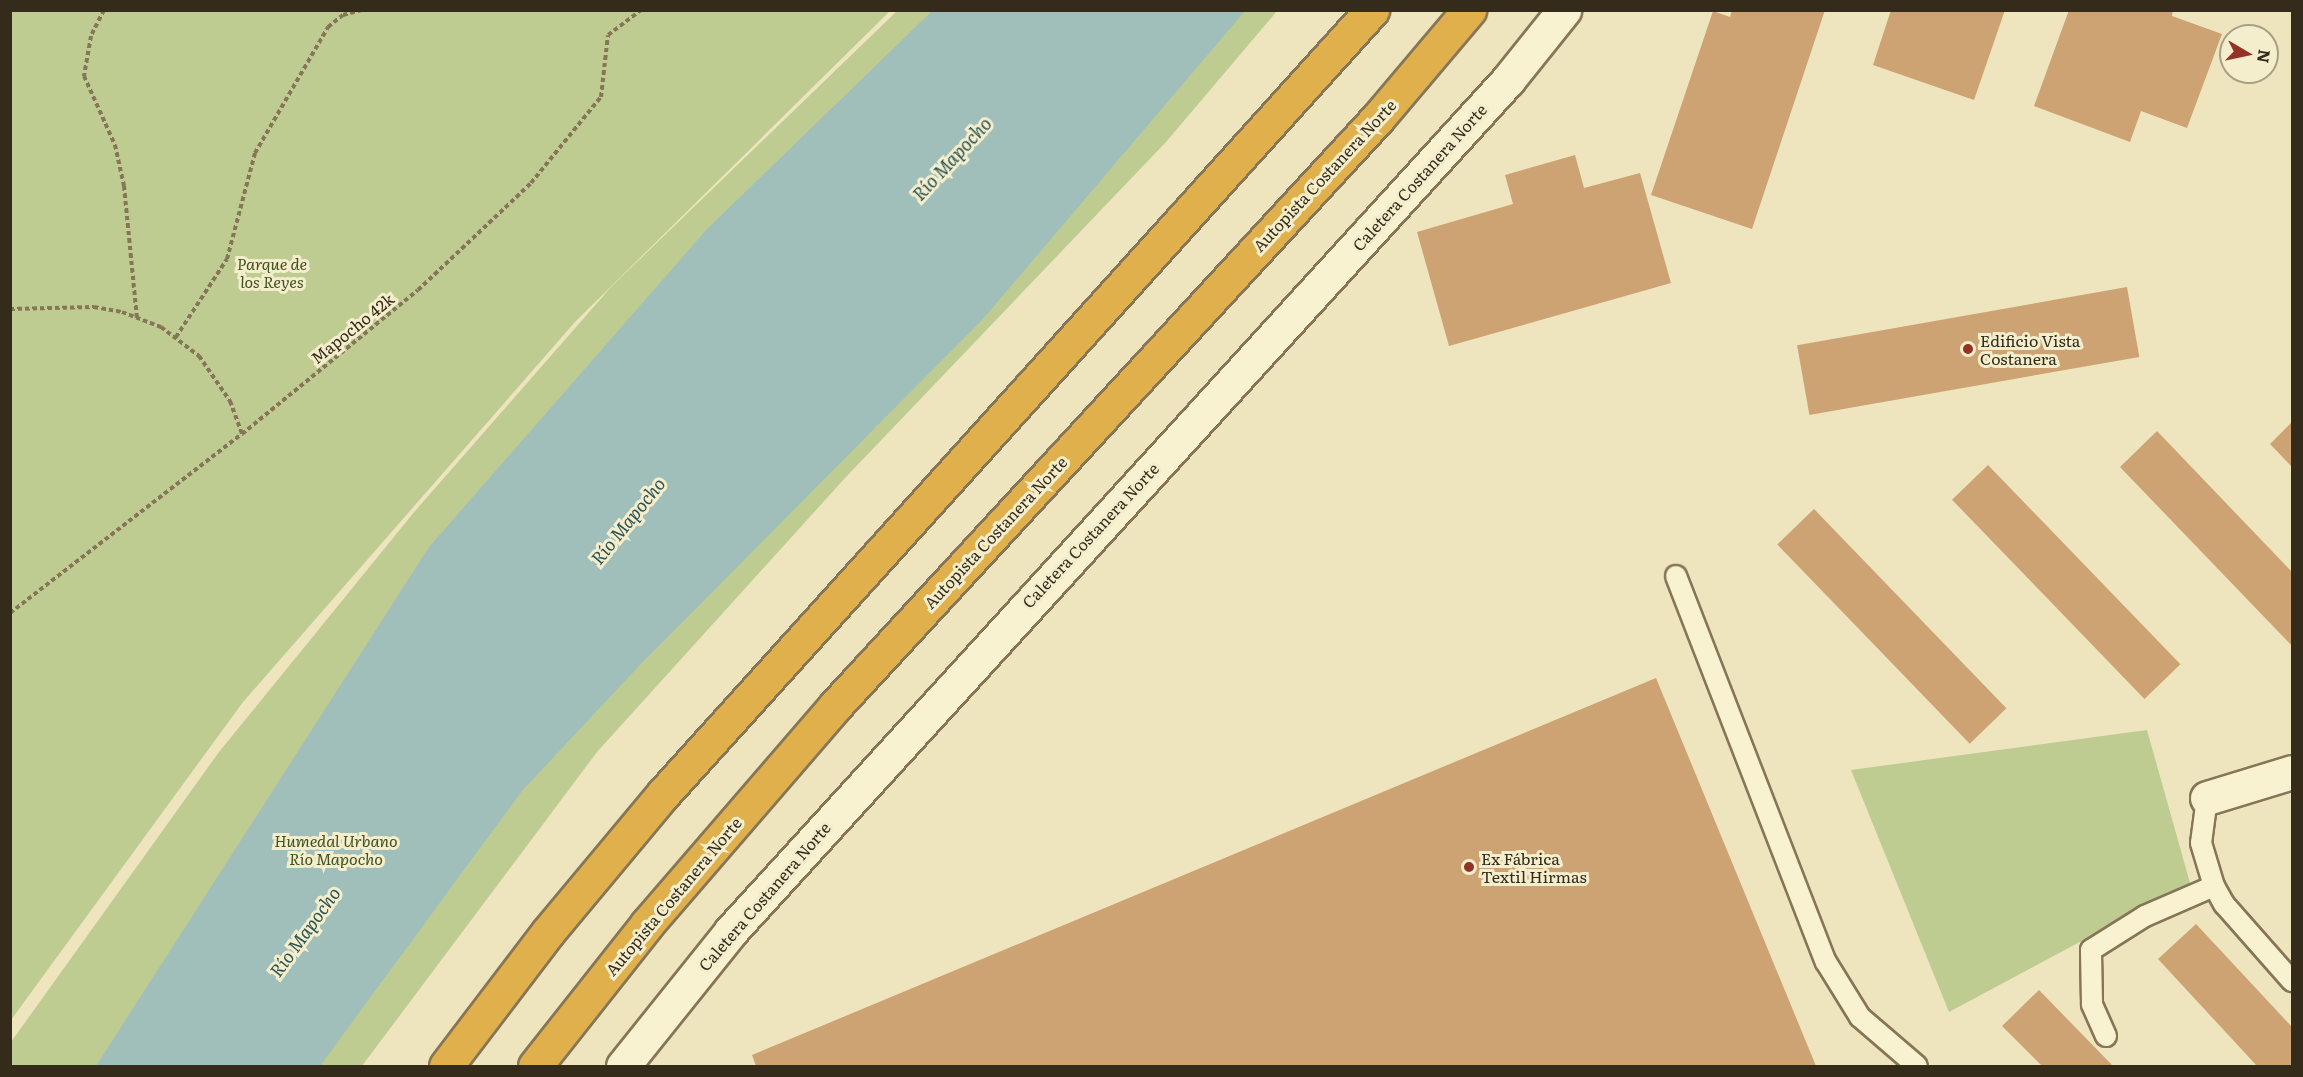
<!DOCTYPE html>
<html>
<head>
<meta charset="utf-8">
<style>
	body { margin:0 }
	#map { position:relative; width:2303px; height:1077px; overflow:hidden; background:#eee5be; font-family:Literata,serif }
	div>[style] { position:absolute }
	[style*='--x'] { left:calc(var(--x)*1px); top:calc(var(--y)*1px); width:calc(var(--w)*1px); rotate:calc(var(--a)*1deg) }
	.green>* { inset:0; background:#becc92 }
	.water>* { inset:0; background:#a1bfba }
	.building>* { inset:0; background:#cda373; transform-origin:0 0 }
	.path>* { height:4px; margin-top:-2px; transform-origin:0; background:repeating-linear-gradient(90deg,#867557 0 4.5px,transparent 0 7.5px) }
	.roads { filter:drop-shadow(2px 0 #867557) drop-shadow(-2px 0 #867557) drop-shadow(0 2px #867557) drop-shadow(0 -2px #867557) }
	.service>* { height:20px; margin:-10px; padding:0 10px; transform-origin:10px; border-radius:10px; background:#f9f2d1 }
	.minor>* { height:33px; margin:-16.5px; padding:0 16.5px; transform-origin:16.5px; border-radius:16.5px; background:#f9f2d1 }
	.motorway>* { height:33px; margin:-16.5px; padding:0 16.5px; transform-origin:16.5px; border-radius:16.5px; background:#e0b04c }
	.dots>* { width:16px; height:16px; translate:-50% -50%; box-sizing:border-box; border:3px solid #f5eecd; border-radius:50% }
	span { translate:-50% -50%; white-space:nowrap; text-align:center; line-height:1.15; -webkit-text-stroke:6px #f5eecd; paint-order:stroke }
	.street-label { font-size:16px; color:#352b1b }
	.park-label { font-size:16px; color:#405222; font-style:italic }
	.poi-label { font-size:16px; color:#352b1b }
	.left { translate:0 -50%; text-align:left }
	.water-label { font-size:18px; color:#2a5355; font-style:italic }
	.frame { position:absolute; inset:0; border:12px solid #352b1b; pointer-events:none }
	.north { position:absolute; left:2219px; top:24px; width:60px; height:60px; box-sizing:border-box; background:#f5eecd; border:2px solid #a8a086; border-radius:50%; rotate:99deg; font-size:16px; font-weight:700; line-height:24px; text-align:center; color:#352b1b }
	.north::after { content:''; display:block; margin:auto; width:21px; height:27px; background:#953226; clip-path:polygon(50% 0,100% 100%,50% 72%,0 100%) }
</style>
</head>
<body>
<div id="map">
	<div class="green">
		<div style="clip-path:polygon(11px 10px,890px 11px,575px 322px,243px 702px,11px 1020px)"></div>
		<div style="clip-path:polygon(897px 11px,1277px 11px,1166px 142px,845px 478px,597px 752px,362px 1066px,11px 1066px,11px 1042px,219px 752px,415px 511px,611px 287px)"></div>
		<div style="clip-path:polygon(2147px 730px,2190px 883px,1949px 1012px,1851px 770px)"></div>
	</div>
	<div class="water">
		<div style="clip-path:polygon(932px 11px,1245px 11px,983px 319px,638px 667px,522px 791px,320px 1066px,96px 1066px,429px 547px,707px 229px)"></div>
	</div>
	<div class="building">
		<div style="clip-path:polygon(1732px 10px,1825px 10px,1752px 229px,1651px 195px,1713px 11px,1730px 17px)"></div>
		<div style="clip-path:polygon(1891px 10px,2005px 10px,1974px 100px,1873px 65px)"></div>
		<div style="clip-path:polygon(2069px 10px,2173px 10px,2172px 16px,2222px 34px,2187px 128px,2141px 111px,2130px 142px,2034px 106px)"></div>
		<div style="clip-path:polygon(1575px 155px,1584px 188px,1640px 173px,1671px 283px,1449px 346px,1417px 232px,1513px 204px,1505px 175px)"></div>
		<div style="left:2127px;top:287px;width:71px;height:335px;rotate:80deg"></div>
		<div style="clip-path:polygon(2292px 422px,2292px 467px,2270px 444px)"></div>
		<div style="clip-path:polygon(2157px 431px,2292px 572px,2292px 646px,2120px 467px)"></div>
		<div style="left:1988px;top:465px;width:277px;height:50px;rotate:46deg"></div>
		<div style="left:1814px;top:509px;width:277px;height:51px;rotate:46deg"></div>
		<div style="clip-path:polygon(1656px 678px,1816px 1066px,756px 1066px,752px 1055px)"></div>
		<div style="clip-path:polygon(2196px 924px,2292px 1027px,2292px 1066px,2257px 1066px,2158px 959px)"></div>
		<div style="clip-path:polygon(2039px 990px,2113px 1066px,2042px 1066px,2002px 1026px)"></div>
	</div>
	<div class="path">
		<div style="--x:104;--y:10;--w:29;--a:117"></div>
		<div style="--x:91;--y:36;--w:41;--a:99.9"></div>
		<div style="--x:84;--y:76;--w:76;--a:65.8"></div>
		<div style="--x:115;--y:145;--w:42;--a:77.6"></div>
		<div style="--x:124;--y:186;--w:133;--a:84.4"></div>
		<div style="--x:10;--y:309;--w:84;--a:-1.4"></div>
		<div style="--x:94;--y:307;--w:28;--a:10"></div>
		<div style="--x:122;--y:312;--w:42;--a:21"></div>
		<div style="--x:161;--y:327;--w:48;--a:37.3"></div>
		<div style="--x:199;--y:356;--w:55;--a:55.4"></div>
		<div style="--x:230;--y:401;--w:35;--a:70"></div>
		<div style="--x:176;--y:337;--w:93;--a:-56.8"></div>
		<div style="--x:227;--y:259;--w:110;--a:-75.2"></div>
		<div style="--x:255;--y:153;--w:146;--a:-59.9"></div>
		<div style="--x:328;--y:27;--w:19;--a:-39"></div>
		<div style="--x:343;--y:15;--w:20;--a:-15"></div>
		<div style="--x:10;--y:613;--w:293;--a:-37.7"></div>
		<div style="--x:242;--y:434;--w:227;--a:-39.3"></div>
		<div style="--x:418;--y:290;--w:156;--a:-43.4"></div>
		<div style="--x:531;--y:183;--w:111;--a:-50.9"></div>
		<div style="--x:601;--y:97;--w:62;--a:-83.6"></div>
		<div style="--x:608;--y:35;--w:41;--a:-37.1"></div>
	</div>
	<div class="roads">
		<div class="service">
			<div style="--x:1676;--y:576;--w:414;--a:68.8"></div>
			<div style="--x:1826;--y:962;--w:65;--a:58.3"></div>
			<div style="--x:1860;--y:1017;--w:75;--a:40.7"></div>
			<div style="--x:2207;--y:798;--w:45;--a:97.6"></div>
			<div style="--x:2201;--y:843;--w:45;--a:73.2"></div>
			<div style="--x:2214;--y:886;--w:21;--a:61"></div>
			<div style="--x:2224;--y:904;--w:103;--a:48.6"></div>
			<div style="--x:2106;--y:1036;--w:35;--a:-114"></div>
			<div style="--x:2092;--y:1004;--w:54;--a:-91.1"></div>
			<div style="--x:2091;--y:950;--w:64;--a:-32.2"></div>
			<div style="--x:2145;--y:916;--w:75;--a:-23.5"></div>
		</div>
		<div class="minor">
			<div style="--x:2207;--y:798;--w:89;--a:-17"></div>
			<div style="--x:623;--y:1066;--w:173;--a:-51.3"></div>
			<div style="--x:731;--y:931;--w:1152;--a:-47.6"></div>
			<div style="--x:1508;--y:80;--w:90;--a:-51.3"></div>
		</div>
		<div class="motorway">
			<div style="--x:446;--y:1066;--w:168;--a:-52.7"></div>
			<div style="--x:548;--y:932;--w:181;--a:-50.2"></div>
			<div style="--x:664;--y:793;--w:1056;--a:-47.88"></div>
			<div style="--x:535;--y:1066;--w:181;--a:-51.7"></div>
			<div style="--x:647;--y:924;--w:289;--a:-49.2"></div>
			<div style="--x:836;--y:705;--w:798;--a:-47.29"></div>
			<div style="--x:1377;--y:119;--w:143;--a:-49.8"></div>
		</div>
	</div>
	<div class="dots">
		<div style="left:1968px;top:349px;background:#953226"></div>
		<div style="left:1469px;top:867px;background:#953226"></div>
	</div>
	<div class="street-label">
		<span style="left:1324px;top:175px;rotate:-47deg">Autopista Costanera Norte</span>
		<span style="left:1419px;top:177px;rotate:-48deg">Caletera Costanera Norte</span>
		<span style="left:352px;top:328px;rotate:-39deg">Mapocho 42k</span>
		<span style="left:995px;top:532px;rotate:-47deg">Autopista Costanera Norte</span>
		<span style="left:1090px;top:535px;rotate:-47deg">Caletera Costanera Norte</span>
		<span style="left:673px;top:896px;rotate:-50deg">Autopista Costanera Norte</span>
		<span style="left:764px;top:896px;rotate:-49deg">Caletera Costanera Norte</span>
	</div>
	<div class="park-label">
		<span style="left:272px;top:272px">Parque de<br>los Reyes</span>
		<span style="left:336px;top:849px">Humedal Urbano<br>Río Mapocho</span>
	</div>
	<div class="poi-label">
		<span class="left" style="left:1980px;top:349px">Edificio Vista<br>Costanera</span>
		<span class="left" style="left:1481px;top:867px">Ex Fábrica<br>Textil Hirmas</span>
	</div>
	<div class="water-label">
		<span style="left:952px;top:159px;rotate:-47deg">Río Mapocho</span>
		<span style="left:628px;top:521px;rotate:-51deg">Río Mapocho</span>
		<span style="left:305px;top:932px;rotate:-54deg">Río Mapocho</span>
	</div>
	<div class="frame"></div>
	<div class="north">N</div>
</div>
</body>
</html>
